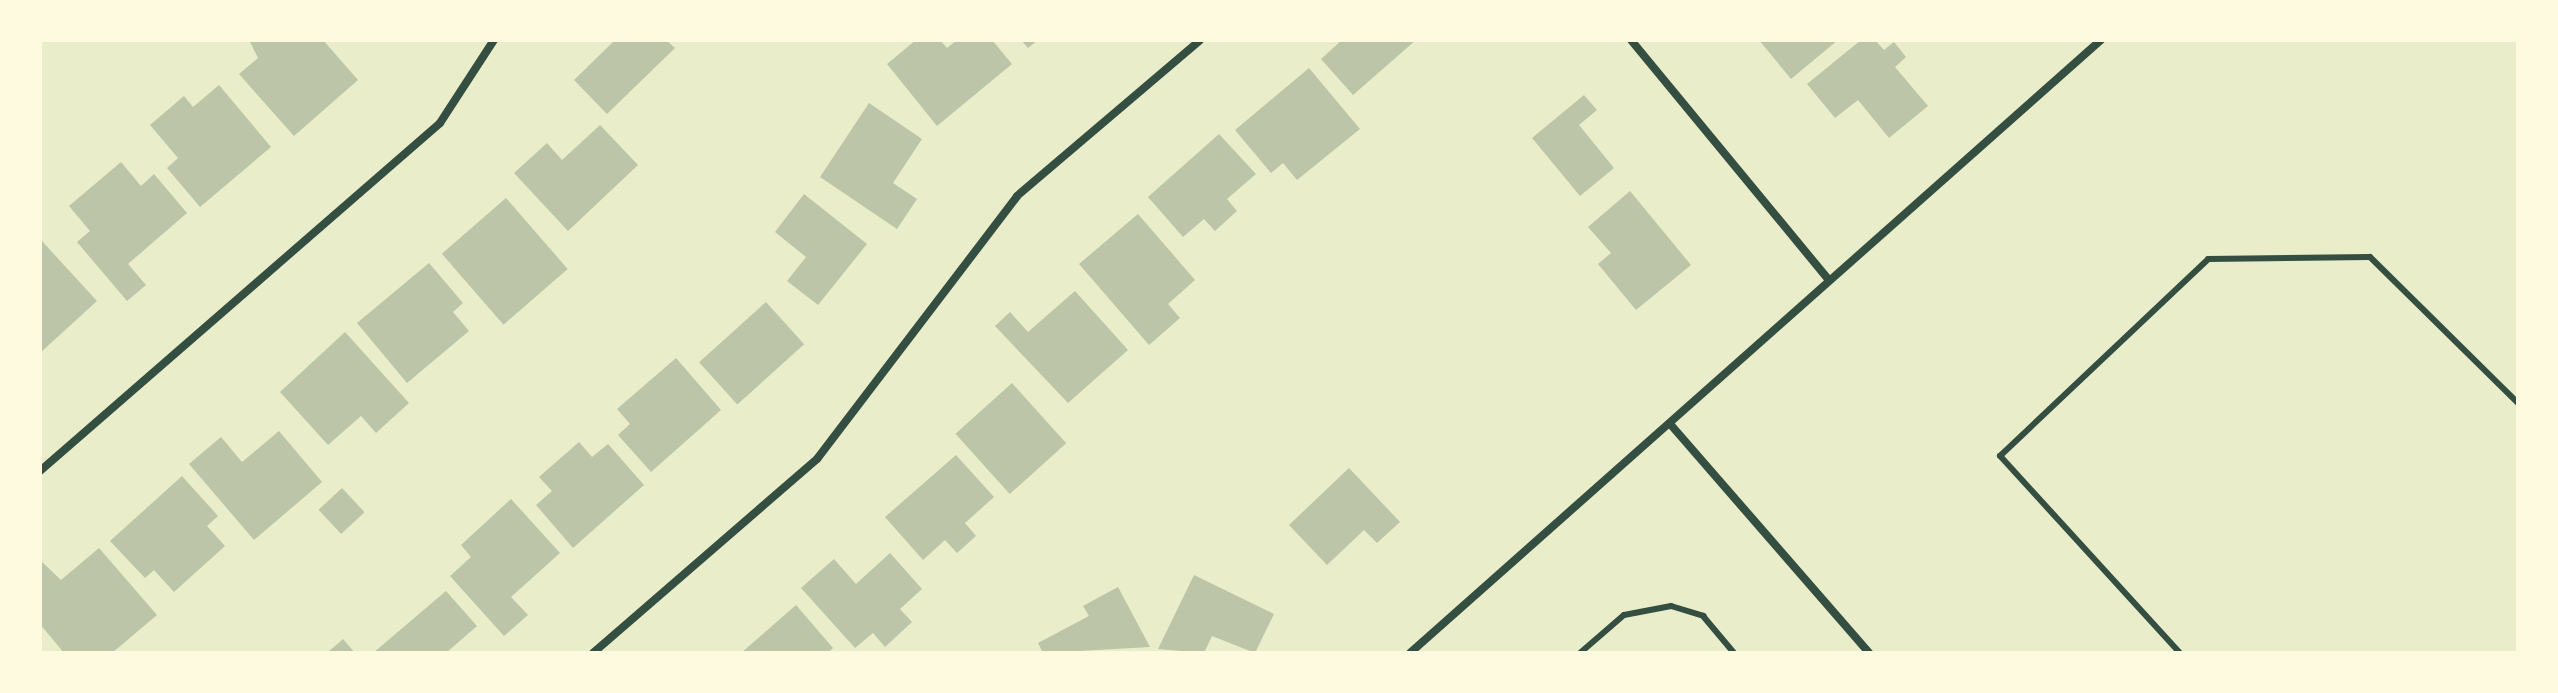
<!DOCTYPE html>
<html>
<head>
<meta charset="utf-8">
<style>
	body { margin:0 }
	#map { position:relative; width:2558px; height:693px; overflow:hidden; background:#e9edc9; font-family:Raleway,sans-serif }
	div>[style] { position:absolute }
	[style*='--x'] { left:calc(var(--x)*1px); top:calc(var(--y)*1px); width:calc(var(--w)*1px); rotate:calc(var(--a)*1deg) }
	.building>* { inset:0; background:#bcc5a7; transform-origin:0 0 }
	.service>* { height:6px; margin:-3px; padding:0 3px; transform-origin:3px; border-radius:3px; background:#344e41 }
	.minor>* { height:8px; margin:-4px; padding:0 4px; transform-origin:4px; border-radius:4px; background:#344e41 }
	span { translate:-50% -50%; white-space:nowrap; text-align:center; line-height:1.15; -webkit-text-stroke:8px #fefae0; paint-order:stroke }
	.frame { position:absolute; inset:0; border:42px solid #fefae0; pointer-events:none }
</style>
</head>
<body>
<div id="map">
	<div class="building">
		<div style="clip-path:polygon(249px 40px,323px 40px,358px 80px,294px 136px,239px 74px,258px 58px)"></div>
		<div style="clip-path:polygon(615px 40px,666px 40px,675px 48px,607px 114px,574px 80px)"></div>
		<div style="clip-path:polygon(916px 40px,940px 40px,947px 48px,957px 40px,992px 40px,1012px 64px,937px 126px,887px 64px)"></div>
		<div style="clip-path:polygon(1021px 40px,1038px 40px,1028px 48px)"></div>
		<div style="clip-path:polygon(1342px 40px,1416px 40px,1353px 95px,1321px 59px)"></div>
		<div style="clip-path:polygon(1759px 40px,1838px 40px,1791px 79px)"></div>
		<div style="clip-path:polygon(1861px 40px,1875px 40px,1884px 50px,1894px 42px,1906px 57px,1895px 67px,1928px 106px,1889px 138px,1858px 100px,1835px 118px,1807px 84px)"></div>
		<div style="clip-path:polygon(1309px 68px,1360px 129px,1297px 180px,1283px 163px,1271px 173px,1235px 130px)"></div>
		<div style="clip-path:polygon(219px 85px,271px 147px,200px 207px,167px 168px,178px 158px,150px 125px,184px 96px,193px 107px)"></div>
		<div style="clip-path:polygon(1584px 95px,1597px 110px,1579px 125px,1614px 168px,1580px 196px,1532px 138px)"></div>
		<div style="clip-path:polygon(869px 103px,922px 139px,893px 183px,917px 199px,897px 229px,820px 177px)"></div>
		<div style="clip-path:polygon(600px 125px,638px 165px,568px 231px,514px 173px,547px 143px,562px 160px)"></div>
		<div style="clip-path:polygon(1219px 134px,1256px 174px,1227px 199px,1237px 211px,1215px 231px,1204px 219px,1183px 237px,1148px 197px)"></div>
		<div style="clip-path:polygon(121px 162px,141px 186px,154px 174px,187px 213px,128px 264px,146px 285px,127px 301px,77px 242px,90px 231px,69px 206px)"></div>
		<div style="clip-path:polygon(1630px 191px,1691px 265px,1636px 310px,1598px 264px,1611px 253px,1588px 227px)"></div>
		<div style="clip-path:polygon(804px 194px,867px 244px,818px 305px,787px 281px,806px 257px,775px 232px)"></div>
		<div style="left:506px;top:198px;width:94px;height:85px;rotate:49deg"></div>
		<div style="clip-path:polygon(1138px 214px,1195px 280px,1168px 304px,1180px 318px,1149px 345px,1079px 264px)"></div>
		<div style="clip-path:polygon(40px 239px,97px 301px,40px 353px)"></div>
		<div style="clip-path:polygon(429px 263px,463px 303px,453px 312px,469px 331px,407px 383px,357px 323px)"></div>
		<div style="clip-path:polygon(1075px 291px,1128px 350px,1068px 403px,995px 326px,1010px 312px,1028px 332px)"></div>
		<div style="left:766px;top:302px;width:57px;height:90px;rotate:48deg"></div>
		<div style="clip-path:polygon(345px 332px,409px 403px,376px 433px,361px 416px,328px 445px,280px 392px)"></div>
		<div style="clip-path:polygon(676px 358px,721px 410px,651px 472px,618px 435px,630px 424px,617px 409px)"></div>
		<div style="left:1012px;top:383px;width:81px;height:76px;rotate:48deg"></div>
		<div style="clip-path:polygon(279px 431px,322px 482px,254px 540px,189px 464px,221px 437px,242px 462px)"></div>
		<div style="clip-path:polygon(579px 442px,592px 457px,608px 444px,644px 485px,573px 548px,536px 505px,552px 491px,539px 477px)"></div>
		<div style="clip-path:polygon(956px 455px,994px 497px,965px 523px,976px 536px,957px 553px,945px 540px,923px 560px,885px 517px)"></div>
		<div style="clip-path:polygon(1349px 468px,1400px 522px,1377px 543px,1364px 530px,1327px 565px,1289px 525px)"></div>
		<div style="clip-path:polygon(182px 476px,218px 516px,207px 526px,225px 546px,174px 592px,154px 570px,145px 578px,110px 541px)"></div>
		<div style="left:342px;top:488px;width:33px;height:32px;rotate:47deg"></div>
		<div style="clip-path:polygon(511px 499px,560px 553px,511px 597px,528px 615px,504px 636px,450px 576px,471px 557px,461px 545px)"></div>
		<div style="clip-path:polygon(99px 548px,157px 615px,112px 653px,64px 653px,40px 624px,40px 560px,61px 580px)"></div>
		<div style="clip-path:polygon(890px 553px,922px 589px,900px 609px,912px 622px,885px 647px,873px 633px,855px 648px,801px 588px,834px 559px,856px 584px)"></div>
		<div style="clip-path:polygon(1194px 575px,1274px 614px,1255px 653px,1212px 636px,1204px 653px,1158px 649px)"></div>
		<div style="clip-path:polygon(1118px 587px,1150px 647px,1043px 653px,1038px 643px,1089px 616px,1083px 606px)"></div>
		<div style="clip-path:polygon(446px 591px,477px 626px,446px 653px,373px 653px)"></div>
		<div style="clip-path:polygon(796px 605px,833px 648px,828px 653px,741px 653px)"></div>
		<div style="clip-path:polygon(343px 639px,355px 653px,327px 653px)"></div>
	</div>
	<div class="service">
		<div style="--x:1580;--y:653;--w:58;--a:-40.8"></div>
		<div style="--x:1624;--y:615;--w:48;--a:-10.8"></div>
		<div style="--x:1671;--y:606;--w:34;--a:17"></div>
		<div style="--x:1703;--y:616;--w:48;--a:50"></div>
		<div style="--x:2180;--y:653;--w:267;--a:-132.4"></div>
		<div style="--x:2000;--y:456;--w:286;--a:-43.4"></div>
		<div style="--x:2208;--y:259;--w:162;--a:-0.7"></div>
		<div style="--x:2370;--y:257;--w:208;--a:44.6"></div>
	</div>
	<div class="minor">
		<div style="--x:1631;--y:40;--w:308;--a:50.5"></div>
		<div style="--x:1671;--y:425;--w:302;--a:49"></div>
		<div style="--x:40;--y:471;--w:530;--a:-41.02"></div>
		<div style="--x:440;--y:123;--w:99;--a:-57"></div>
		<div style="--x:593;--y:653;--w:296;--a:-40.9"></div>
		<div style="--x:817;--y:459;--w:330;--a:-52.7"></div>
		<div style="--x:1017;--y:196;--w:240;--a:-40.4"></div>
		<div style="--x:1410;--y:653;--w:924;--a:-41.58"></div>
	</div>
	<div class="frame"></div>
</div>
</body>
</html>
